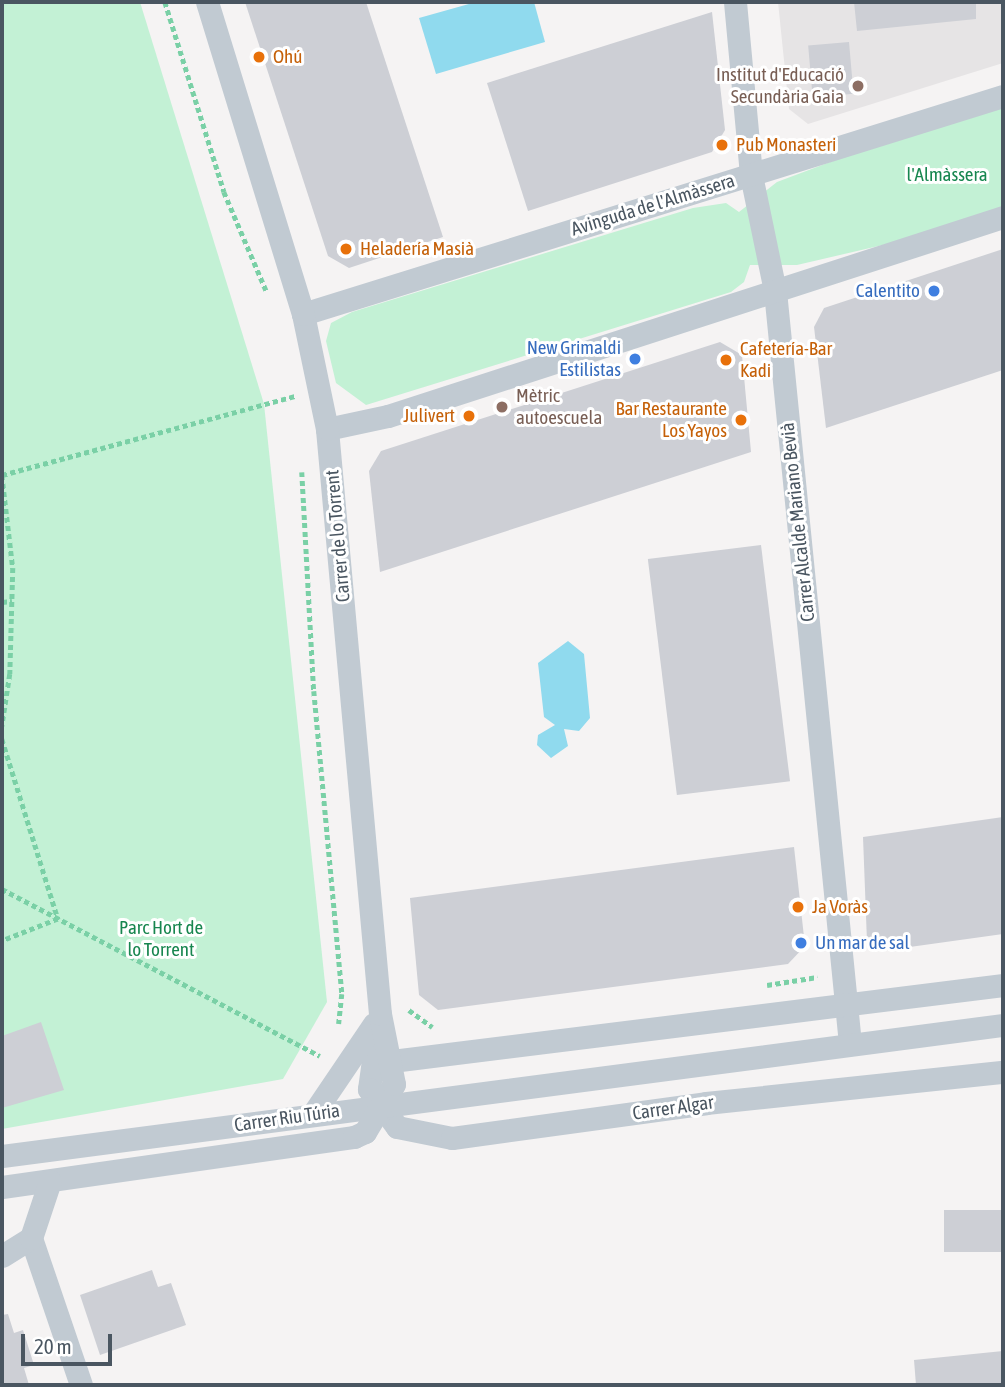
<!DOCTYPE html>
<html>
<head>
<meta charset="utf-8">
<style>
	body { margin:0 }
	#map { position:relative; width:1005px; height:1387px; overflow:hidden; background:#f5f3f3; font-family:"Asap Condensed",sans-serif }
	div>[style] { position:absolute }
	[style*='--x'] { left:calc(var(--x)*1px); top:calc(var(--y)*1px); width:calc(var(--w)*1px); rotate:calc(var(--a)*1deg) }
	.education>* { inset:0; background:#e6e4e5 }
	.green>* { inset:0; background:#c3f1d5 }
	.water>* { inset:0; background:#90daee }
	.building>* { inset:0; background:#cdcfd5; transform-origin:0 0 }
	.path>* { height:4.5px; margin-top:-2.25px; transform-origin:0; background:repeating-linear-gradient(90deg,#7ad0a6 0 5px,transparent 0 8.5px) }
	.minor>* { height:23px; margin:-11.5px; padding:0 11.5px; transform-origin:11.5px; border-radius:11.5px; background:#c1cad2 }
	.dots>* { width:19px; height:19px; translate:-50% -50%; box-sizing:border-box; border:4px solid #fff; border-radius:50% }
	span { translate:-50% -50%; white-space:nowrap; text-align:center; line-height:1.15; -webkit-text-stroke:6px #fff; paint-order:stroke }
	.food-label { font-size:19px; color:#c56008 }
	.left { translate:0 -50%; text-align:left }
	.right { translate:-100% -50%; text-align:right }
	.education-label { font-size:19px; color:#785e54 }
	.park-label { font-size:19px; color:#17864f }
	.street-label { font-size:19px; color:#4a5661 }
	.shop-label { font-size:19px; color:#366cbe }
	.frame { position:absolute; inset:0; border:4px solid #4a5661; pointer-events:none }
	.scale { position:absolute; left:21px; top:1334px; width:91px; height:32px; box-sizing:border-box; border:4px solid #4a5661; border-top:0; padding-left:9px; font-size:21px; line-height:24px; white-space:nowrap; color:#4a5661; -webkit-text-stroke:5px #fff; paint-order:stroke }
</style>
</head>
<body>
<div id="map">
	<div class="education">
		<div style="clip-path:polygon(778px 2px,1003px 2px,1003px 63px,808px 124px,789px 109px)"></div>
	</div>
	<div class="green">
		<div style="clip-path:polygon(2px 2px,140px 2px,264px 404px,327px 1002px,283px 1079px,2px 1129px)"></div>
		<div style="clip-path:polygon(1003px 97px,1003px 217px,797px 265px,750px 265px,744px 282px,731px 292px,366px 405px,336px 383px,326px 341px,331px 323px,352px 312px,693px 208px,726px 203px,739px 212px,777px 182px)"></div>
	</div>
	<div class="water">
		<div style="clip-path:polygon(476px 2px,534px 2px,545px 42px,436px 74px,419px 18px)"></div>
		<div style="clip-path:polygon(568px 641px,584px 654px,590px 718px,579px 731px,564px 729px,568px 746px,551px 758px,537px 745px,538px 735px,555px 725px,544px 717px,538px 663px)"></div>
	</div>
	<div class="building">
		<div style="clip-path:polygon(245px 2px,366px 2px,443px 237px,349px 268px,328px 256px)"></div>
		<div style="clip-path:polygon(854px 2px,976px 2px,976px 19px,857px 31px)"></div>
		<div style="clip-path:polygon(712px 12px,725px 130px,712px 152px,528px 211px,487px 83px)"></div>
		<div style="left:849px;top:42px;width:52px;height:41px;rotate:85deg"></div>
		<div style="clip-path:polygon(1003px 249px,1003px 370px,826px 428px,814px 327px,824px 308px)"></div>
		<div style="clip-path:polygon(720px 342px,742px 355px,751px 452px,380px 572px,369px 471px,381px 451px)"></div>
		<div style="left:761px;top:545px;width:238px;height:114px;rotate:83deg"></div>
		<div style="clip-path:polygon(1003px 817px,1003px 934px,881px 951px,867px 942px,863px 837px)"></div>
		<div style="clip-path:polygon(794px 847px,805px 946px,788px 964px,438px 1010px,419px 995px,410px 898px)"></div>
		<div style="clip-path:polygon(41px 1022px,64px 1090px,2px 1108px,2px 1036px)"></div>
		<div style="left:1003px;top:1210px;width:42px;height:59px;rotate:90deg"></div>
		<div style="clip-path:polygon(152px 1270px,158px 1287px,171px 1283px,186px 1325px,100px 1355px,80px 1295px)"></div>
		<div style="clip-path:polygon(8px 1314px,14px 1333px,23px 1330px,34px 1365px,24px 1368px,29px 1385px,2px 1385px,2px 1315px)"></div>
		<div style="clip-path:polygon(1003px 1351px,1003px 1385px,916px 1385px,914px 1360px)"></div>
	</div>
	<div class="path">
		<div style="--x:165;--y:2;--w:199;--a:72.7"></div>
		<div style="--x:224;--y:192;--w:107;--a:66.8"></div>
		<div style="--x:302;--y:472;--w:219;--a:86.9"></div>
		<div style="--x:314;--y:691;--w:304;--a:84.7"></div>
		<div style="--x:342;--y:994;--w:30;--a:96"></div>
		<div style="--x:2;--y:475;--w:303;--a:-15.1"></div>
		<div style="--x:2;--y:475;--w:94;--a:83.3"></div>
		<div style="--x:13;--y:568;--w:106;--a:91.6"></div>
		<div style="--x:10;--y:674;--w:53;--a:98.7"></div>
		<div style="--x:2;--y:602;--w:10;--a:-6"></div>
		<div style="--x:2;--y:739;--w:189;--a:72.7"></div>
		<div style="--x:58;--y:919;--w:60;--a:158.6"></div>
		<div style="--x:2;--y:889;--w:359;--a:27.7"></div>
		<div style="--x:767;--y:985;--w:51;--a:-9.1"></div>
		<div style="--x:409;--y:1010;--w:29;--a:36"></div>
	</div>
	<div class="minor">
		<div style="--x:735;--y:2;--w:174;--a:84.7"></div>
		<div style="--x:751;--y:175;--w:118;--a:78.3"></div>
		<div style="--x:775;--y:291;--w:757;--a:84.31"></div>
		<div style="--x:303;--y:314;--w:733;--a:-17.3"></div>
		<div style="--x:327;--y:429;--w:62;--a:-12"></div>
		<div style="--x:388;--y:416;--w:646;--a:-17.93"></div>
		<div style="--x:378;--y:1024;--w:66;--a:97.9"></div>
		<div style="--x:369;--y:1089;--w:47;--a:53.6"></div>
		<div style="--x:397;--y:1127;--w:56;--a:11.3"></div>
		<div style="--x:452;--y:1138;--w:256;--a:-7.8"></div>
		<div style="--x:706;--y:1103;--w:299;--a:-6"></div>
		<div style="--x:392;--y:1061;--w:616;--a:-7.09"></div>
		<div style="--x:313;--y:1114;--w:109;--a:-55.9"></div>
		<div style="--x:2;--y:1156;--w:1010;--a:-7.46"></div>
		<div style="--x:2;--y:1187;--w:356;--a:-8.1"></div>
		<div style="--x:354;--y:1137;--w:12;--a:-24"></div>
		<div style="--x:365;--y:1132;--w:56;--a:-58.9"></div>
		<div style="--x:394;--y:1084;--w:71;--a:-101.3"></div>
		<div style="--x:380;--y:1014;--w:587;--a:-95.18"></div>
		<div style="--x:327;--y:429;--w:117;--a:-101.8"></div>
		<div style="--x:303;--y:314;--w:326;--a:-107.1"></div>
		<div style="--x:31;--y:1238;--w:155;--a:71.2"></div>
		<div style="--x:2;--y:1256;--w:34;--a:-32"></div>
		<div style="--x:31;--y:1238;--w:60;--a:-71.6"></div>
	</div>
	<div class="dots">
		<div style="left:259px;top:57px;background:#e8710a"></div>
		<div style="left:858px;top:86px;background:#8d6e63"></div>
		<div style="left:722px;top:145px;background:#e8710a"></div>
		<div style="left:346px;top:249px;background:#e8710a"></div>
		<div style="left:934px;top:291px;background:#3f7fe0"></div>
		<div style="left:635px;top:359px;background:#3f7fe0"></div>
		<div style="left:726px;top:360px;background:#e8710a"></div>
		<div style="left:502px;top:407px;background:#8d6e63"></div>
		<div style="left:469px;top:416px;background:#e8710a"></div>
		<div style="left:741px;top:420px;background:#e8710a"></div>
		<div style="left:798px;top:907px;background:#e8710a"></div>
		<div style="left:801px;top:943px;background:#3f7fe0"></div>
	</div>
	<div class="food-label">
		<span class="left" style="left:273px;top:57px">Ohú</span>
		<span class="left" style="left:736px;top:145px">Pub Monasteri</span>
		<span class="left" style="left:360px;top:249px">Heladería Masià</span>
		<span class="left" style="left:740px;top:360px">Cafetería-Bar<br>Kadi</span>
		<span class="right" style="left:727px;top:420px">Bar Restaurante<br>Los Yayos</span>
		<span class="right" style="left:455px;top:416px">Julivert</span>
		<span class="left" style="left:812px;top:907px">Ja Voràs</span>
	</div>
	<div class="education-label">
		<span class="right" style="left:844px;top:86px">Institut d'Educació<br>Secundària Gaia</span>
		<span class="left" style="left:516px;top:407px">Mètric<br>autoescuela</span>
	</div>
	<div class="park-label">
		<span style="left:947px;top:175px">l'Almàssera</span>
		<span style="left:161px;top:939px">Parc Hort de<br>lo Torrent</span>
	</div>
	<div class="street-label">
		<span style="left:653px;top:205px;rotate:-17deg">Avinguda de l'Almàssera</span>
		<span style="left:798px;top:522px;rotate:-96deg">Carrer Alcalde Mariano Bevià</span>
		<span style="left:338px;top:536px;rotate:-95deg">Carrer de lo Torrent</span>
		<span style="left:673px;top:1108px;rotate:-8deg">Carrer Algar</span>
		<span style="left:287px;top:1118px;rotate:-8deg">Carrer Riu Túria</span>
	</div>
	<div class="shop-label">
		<span class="right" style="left:920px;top:291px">Calentito</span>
		<span class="right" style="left:621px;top:359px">New Grimaldi<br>Estilistas</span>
		<span class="left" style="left:815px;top:943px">Un mar de sal</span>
	</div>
	<div class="frame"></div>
	<div class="scale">20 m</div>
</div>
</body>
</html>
